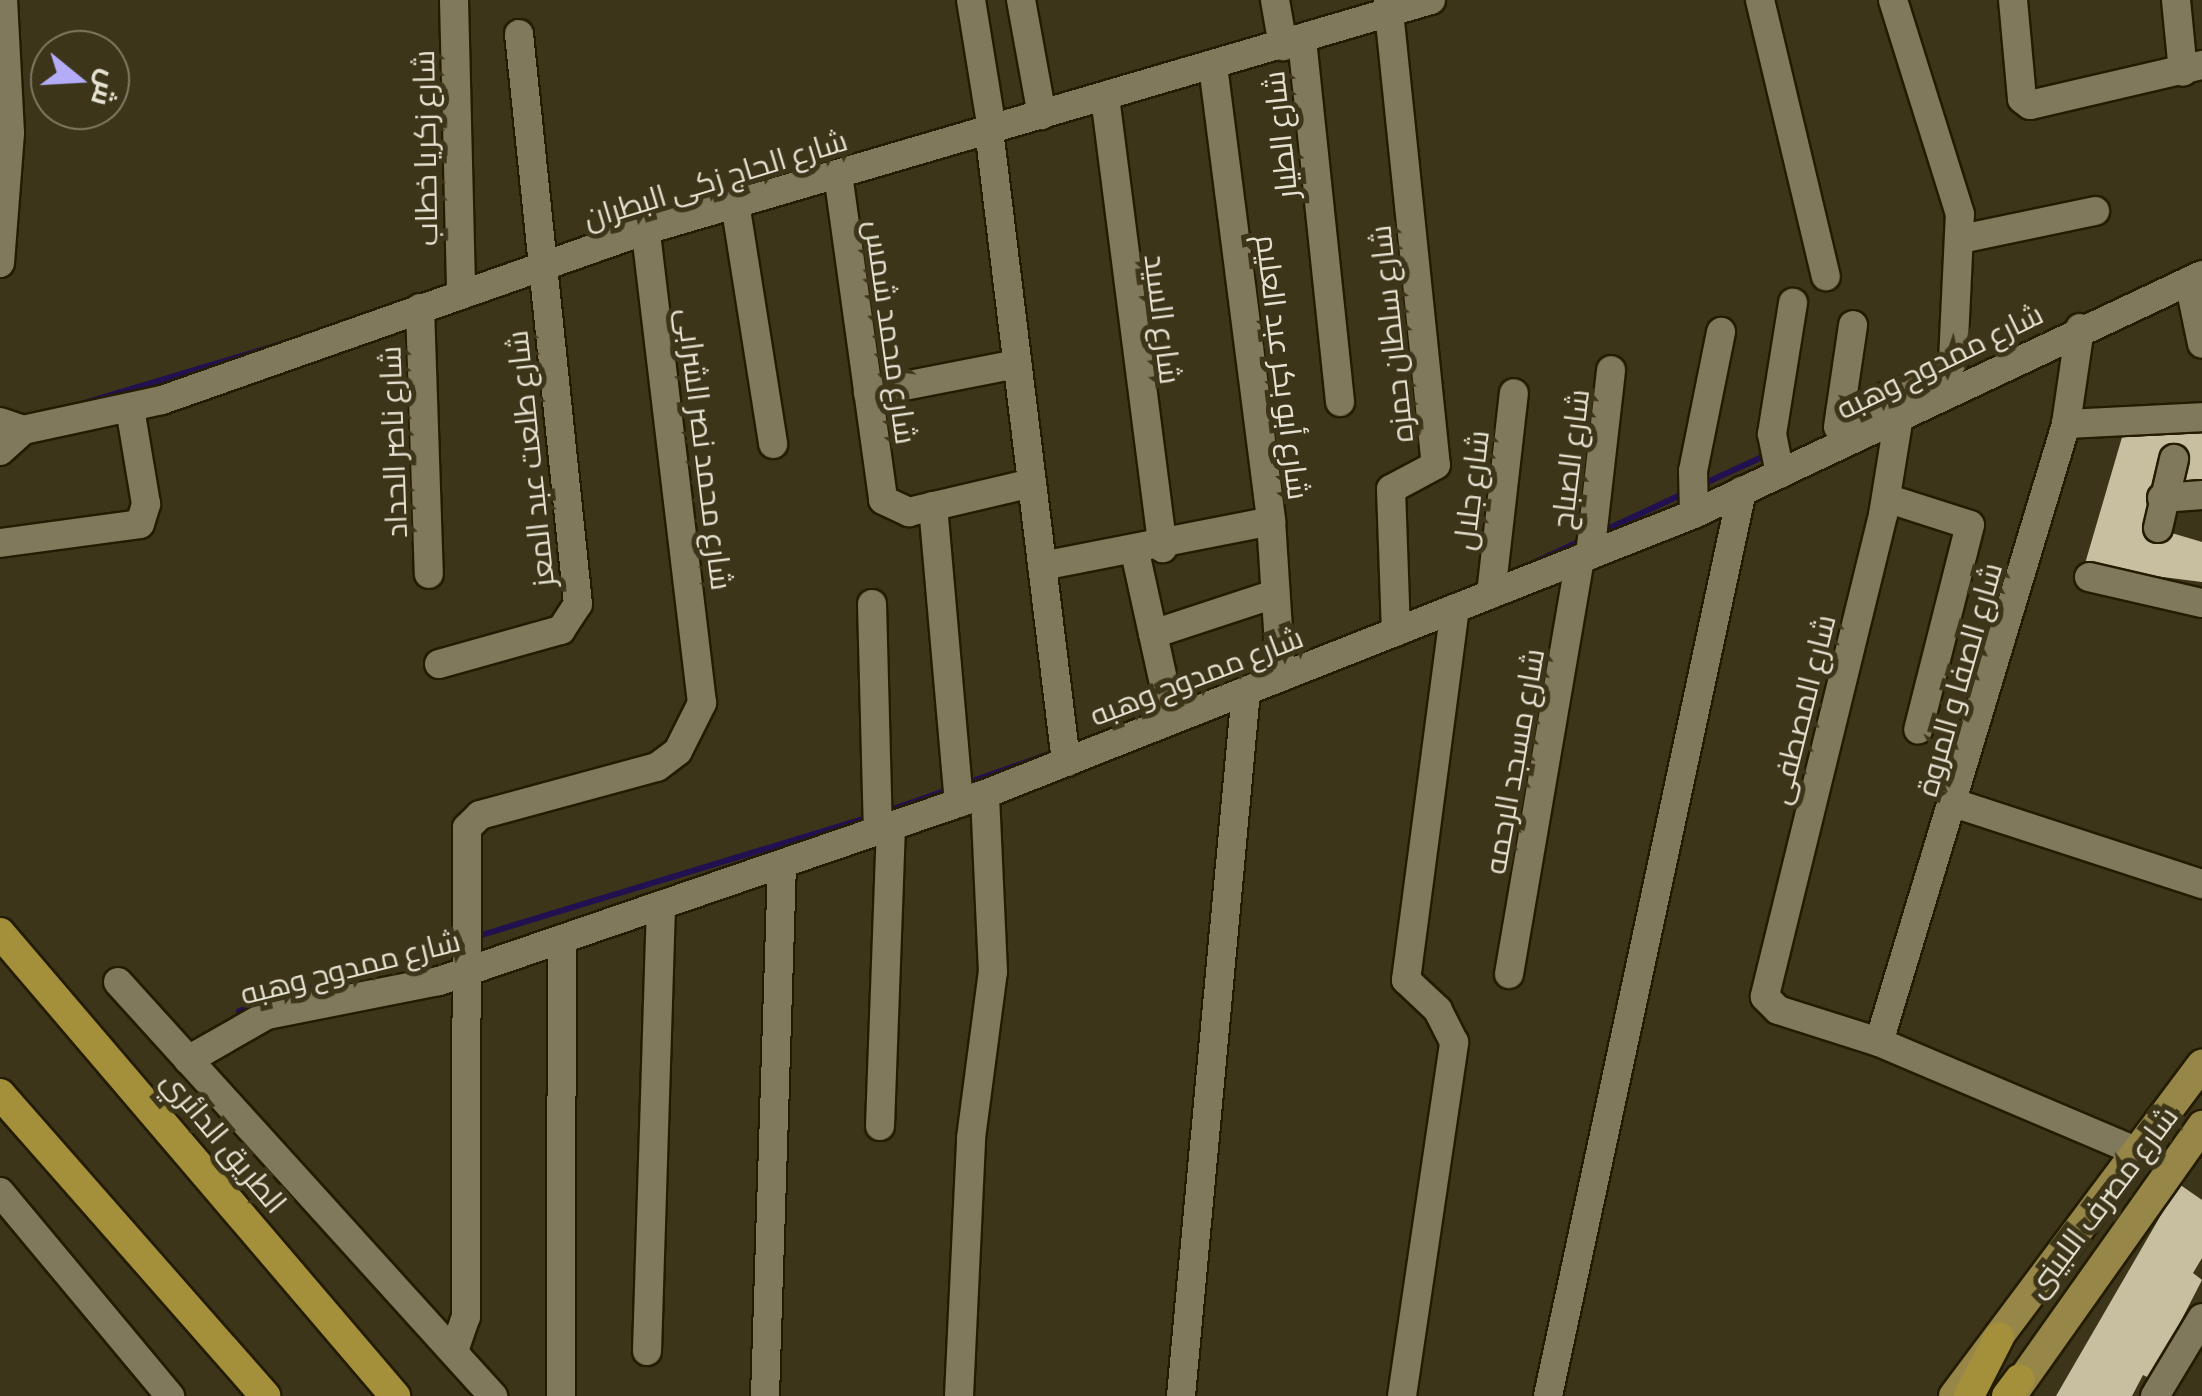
<!DOCTYPE html>
<html>
<head>
<meta charset="utf-8">
<style>
	body { margin:0 }
	#map { position:relative; width:2202px; height:1396px; overflow:hidden; background:#3c3519; font-family:Commissioner,Cairo,sans-serif }
	div>[style] { position:absolute }
	[style*='--x'] { left:calc(var(--x)*1px); top:calc(var(--y)*1px); width:calc(var(--w)*1px); rotate:calc(var(--a)*1deg) }
	.stream>* { height:6px; margin:-3px; padding:0 3px; transform-origin:3px; border-radius:3px; background:#221150 }
	.building>* { inset:0; background:#c7bf9f }
	.roads { filter:drop-shadow(2px 0 #231c02) drop-shadow(-2px 0 #231c02) drop-shadow(0 2px #231c02) drop-shadow(0 -2px #231c02) }
	.minor>* { height:28px; margin:-14px; padding:0 14px; transform-origin:14px; border-radius:14px; background:#81795c }
	.major>* { height:30px; margin:-15px; padding:0 15px; transform-origin:15px; border-radius:15px; background:#968648 }
	.highway>* { height:30px; margin:-15px; padding:0 15px; transform-origin:15px; border-radius:15px; background:#a48f3b }
	span { translate:-50% -50%; white-space:nowrap; text-align:center; line-height:1.15; -webkit-text-stroke:10px #3c3519; paint-order:stroke }
	.street-label { font-size:30px; color:#e5e1d1 }
	.north { position:absolute; left:30px; top:30px; width:100px; height:100px; box-sizing:border-box; background:#3c3519; border:2px solid #807a63; border-radius:50%; rotate:108deg; font-size:28px; font-weight:700; line-height:40px; text-align:center; color:#e5e1d1 }
	.north::after { content:''; display:block; margin:auto; width:35px; height:45px; background:#b4acf9; clip-path:polygon(50% 0,100% 100%,50% 72%,0 100%) }
</style>
</head>
<body>
<div id="map">
	<div class="stream">
		<div style="--x:87;--y:402;--w:213;--a:-16.6"></div>
		<div style="--x:1701;--y:485;--w:69;--a:-24.7"></div>
		<div style="--x:1601;--y:532;--w:93;--a:-24.9"></div>
		<div style="--x:1533;--y:563;--w:57;--a:-24.8"></div>
		<div style="--x:967;--y:783;--w:87;--a:-19.5"></div>
		<div style="--x:887;--y:811;--w:67;--a:-19.2"></div>
		<div style="--x:475;--y:937;--w:413;--a:-16.9"></div>
		<div style="--x:270;--y:1001;--w:198;--a:-17.3"></div>
		<div style="--x:239;--y:1011;--w:20;--a:-18"></div>
	</div>
	<div class="building">
		<div style="clip-path:polygon(2202px 422px,2202px 489px,2174px 491px,2165px 531px,2202px 542px,2202px 582px,2084px 567px,2125px 427px)"></div>
		<div style="clip-path:polygon(2179px 1184px,2202px 1200px,2202px 1258px,2193px 1273px,2202px 1280px,2151px 1379px,2143px 1375px,2132px 1396px,2056px 1396px)"></div>
	</div>
	<div class="roads">
		<div class="minor">
			<div style="--x:454;--y:0;--w:294;--a:88.6"></div>
			<div style="--x:971;--y:0;--w:131;--a:80.8"></div>
			<div style="--x:1021;--y:0;--w:117;--a:79.7"></div>
			<div style="--x:1275;--y:0;--w:47;--a:80.1"></div>
			<div style="--x:1760;--y:0;--w:284;--a:76.6"></div>
			<div style="--x:2013;--y:0;--w:99;--a:84.8"></div>
			<div style="--x:2022;--y:99;--w:10;--a:37"></div>
			<div style="--x:2030;--y:105;--w:177;--a:-13.1"></div>
			<div style="--x:2176;--y:0;--w:72;--a:84.4"></div>
			<div style="--x:1388;--y:2;--w:465;--a:84.1"></div>
			<div style="--x:1436;--y:465;--w:51;--a:151.9"></div>
			<div style="--x:1391;--y:489;--w:143;--a:88"></div>
			<div style="--x:1302;--y:40;--w:364;--a:84"></div>
			<div style="--x:1213;--y:66;--w:459;--a:82.7"></div>
			<div style="--x:1271;--y:521;--w:156;--a:86.3"></div>
			<div style="--x:1105;--y:97;--w:455;--a:82.7"></div>
			<div style="--x:989;--y:130;--w:637;--a:83.05"></div>
			<div style="--x:838;--y:174;--w:329;--a:82.1"></div>
			<div style="--x:883;--y:500;--w:29;--a:25"></div>
			<div style="--x:909;--y:512;--w:126;--a:-13.3"></div>
			<div style="--x:735;--y:203;--w:244;--a:81"></div>
			<div style="--x:1961;--y:239;--w:137;--a:-11.8"></div>
			<div style="--x:0;--y:263;--w:130;--a:-85.6"></div>
			<div style="--x:10;--y:133;--w:133;--a:-93"></div>
			<div style="--x:2189;--y:281;--w:64;--a:78.3"></div>
			<div style="--x:420;--y:308;--w:266;--a:88.1"></div>
			<div style="--x:868;--y:393;--w:152;--a:-11"></div>
			<div style="--x:1840;--y:414;--w:111;--a:-21"></div>
			<div style="--x:1944;--y:374;--w:16;--a:-55"></div>
			<div style="--x:1953;--y:361;--w:147;--a:-87.3"></div>
			<div style="--x:1960;--y:214;--w:224;--a:-107.4"></div>
			<div style="--x:1899;--y:416;--w:100;--a:99.2"></div>
			<div style="--x:1883;--y:515;--w:496;--a:103.8"></div>
			<div style="--x:1765;--y:997;--w:18;--a:45"></div>
			<div style="--x:1778;--y:1010;--w:106;--a:17.6"></div>
			<div style="--x:1879;--y:1042;--w:281;--a:23"></div>
			<div style="--x:0;--y:422;--w:24;--a:19"></div>
			<div style="--x:23;--y:430;--w:142;--a:-12.2"></div>
			<div style="--x:162;--y:400;--w:513;--a:-19.35"></div>
			<div style="--x:646;--y:230;--w:818;--a:-16.33"></div>
			<div style="--x:2066;--y:424;--w:136;--a:-2.9"></div>
			<div style="--x:1838;--y:427;--w:103;--a:-81.6"></div>
			<div style="--x:0;--y:451;--w:31;--a:-42"></div>
			<div style="--x:1780;--y:474;--w:41;--a:-101.3"></div>
			<div style="--x:1772;--y:434;--w:133;--a:-80.9"></div>
			<div style="--x:1886;--y:498;--w:88;--a:17.8"></div>
			<div style="--x:1970;--y:525;--w:211;--a:104.2"></div>
			<div style="--x:2162;--y:498;--w:40;--a:-4.3"></div>
			<div style="--x:933;--y:506;--w:298;--a:85"></div>
			<div style="--x:1694;--y:514;--w:43;--a:-91.3"></div>
			<div style="--x:1693;--y:471;--w:142;--a:-78.6"></div>
			<div style="--x:2158;--y:528;--w:71;--a:-76.9"></div>
			<div style="--x:0;--y:543;--w:141;--a:-7.7"></div>
			<div style="--x:140;--y:524;--w:21;--a:-73"></div>
			<div style="--x:146;--y:504;--w:97;--a:-99.5"></div>
			<div style="--x:1135;--y:552;--w:172;--a:77.6"></div>
			<div style="--x:1590;--y:555;--w:186;--a:-83.5"></div>
			<div style="--x:1042;--y:566;--w:233;--a:-11.1"></div>
			<div style="--x:2089;--y:577;--w:116;--a:13"></div>
			<div style="--x:1491;--y:594;--w:202;--a:-83.5"></div>
			<div style="--x:872;--y:604;--w:226;--a:88.5"></div>
			<div style="--x:1153;--y:634;--w:128;--a:-18.2"></div>
			<div style="--x:439;--y:664;--w:127;--a:-15.6"></div>
			<div style="--x:561;--y:630;--w:31;--a:-57"></div>
			<div style="--x:578;--y:604;--w:573;--a:-95.91"></div>
			<div style="--x:1957;--y:804;--w:258;--a:18.1"></div>
			<div style="--x:1509;--y:974;--w:421;--a:-80.3"></div>
			<div style="--x:118;--y:982;--w:559;--a:47.83"></div>
			<div style="--x:1879;--y:1042;--w:646;--a:-73.16"></div>
			<div style="--x:2066;--y:424;--w:97;--a:-81.7"></div>
			<div style="--x:188;--y:1060;--w:91;--a:-29.7"></div>
			<div style="--x:267;--y:1015;--w:175;--a:-11.2"></div>
			<div style="--x:439;--y:981;--w:577;--a:-18.91"></div>
			<div style="--x:985;--y:794;--w:762;--a:-21.55"></div>
			<div style="--x:1694;--y:514;--w:561;--a:-25.2"></div>
			<div style="--x:880;--y:1126;--w:300;--a:-87.9"></div>
			<div style="--x:0;--y:1192;--w:266;--a:50.2"></div>
			<div style="--x:454;--y:1351;--w:36;--a:-71"></div>
			<div style="--x:466;--y:1317;--w:489;--a:-89.9"></div>
			<div style="--x:467;--y:828;--w:18;--a:-45"></div>
			<div style="--x:480;--y:815;--w:183;--a:-15.2"></div>
			<div style="--x:657;--y:767;--w:26;--a:-37"></div>
			<div style="--x:678;--y:751;--w:54;--a:-63.4"></div>
			<div style="--x:702;--y:703;--w:476;--a:-96.8"></div>
			<div style="--x:647;--y:1351;--w:446;--a:-88.2"></div>
			<div style="--x:561;--y:1396;--w:457;--a:-89.9"></div>
			<div style="--x:765;--y:1396;--w:532;--a:-88.17"></div>
			<div style="--x:959;--y:1396;--w:258;--a:-87.3"></div>
			<div style="--x:971;--y:1138;--w:167;--a:-82.5"></div>
			<div style="--x:993;--y:972;--w:178;--a:-92.6"></div>
			<div style="--x:1181;--y:1396;--w:708;--a:-84.73"></div>
			<div style="--x:1402;--y:1396;--w:358;--a:-81.6"></div>
			<div style="--x:1454;--y:1042;--w:36;--a:-117"></div>
			<div style="--x:1438;--y:1010;--w:44;--a:-136.8"></div>
			<div style="--x:1406;--y:980;--w:375;--a:-82.5"></div>
			<div style="--x:1548;--y:1396;--w:926;--a:-77.9"></div>
			<div style="--x:2155;--y:1396;--w:91;--a:-58.9"></div>
		</div>
		<div class="major">
			<div style="--x:1954;--y:1396;--w:414;--a:-53.2"></div>
			<div style="--x:2011;--y:1396;--w:331;--a:-54.7"></div>
		</div>
		<div class="highway">
			<div style="--x:0;--y:933;--w:609;--a:49.53"></div>
			<div style="--x:0;--y:1094;--w:402;--a:48.7"></div>
			<div style="--x:1969;--y:1396;--w:66;--a:-63"></div>
			<div style="--x:2007;--y:1396;--w:21;--a:-53"></div>
		</div>
	</div>
	<div class="street-label">
		<span style="left:1279px;top:135px;rotate:-96deg">شارع الطيار</span>
		<span style="left:424px;top:148px;rotate:-91deg">شارع زكريا خطاب</span>
		<span style="left:715px;top:178px;rotate:-17deg">شارع الحاج زكى البطران</span>
		<span style="left:1164px;top:319px;rotate:83deg">شارع السيد</span>
		<span style="left:892px;top:332px;rotate:82deg">شارع محمد شمس</span>
		<span style="left:1390px;top:334px;rotate:-96deg">شارع سلطان حمزه</span>
		<span style="left:1939px;top:360px;rotate:-26deg">شارع ممدوح وهبه</span>
		<span style="left:1284px;top:367px;rotate:83deg">شارع أبو بكر عبد العليم</span>
		<span style="left:392px;top:442px;rotate:-92deg">شارع ناصر الحداد</span>
		<span style="left:706px;top:449px;rotate:83deg">شارع محمد نصر الشرابى</span>
		<span style="left:529px;top:459px;rotate:-96deg">شارع طلعت عبد المعز</span>
		<span style="left:1569px;top:459px;rotate:-83deg">شارع الصباح</span>
		<span style="left:1470px;top:490px;rotate:-83deg">شارع جلال</span>
		<span style="left:1196px;top:675px;rotate:-21deg">شارع ممدوح وهبه</span>
		<span style="left:1958px;top:679px;rotate:-74deg">شارع الصفا و المروة</span>
		<span style="left:1801px;top:709px;rotate:-76deg">شارع المصطفى</span>
		<span style="left:1513px;top:761px;rotate:-80deg">شارع مسجد الرحمه</span>
		<span style="left:350px;top:966px;rotate:-14deg">شارع ممدوح وهبه</span>
		<span style="left:225px;top:1141px;rotate:50deg">الطريق الدائري</span>
		<span style="left:2101px;top:1201px;rotate:-53deg">شارع مصرف اللبينى</span>
	</div>
	<div class="north">ش</div>
</div>
</body>
</html>
